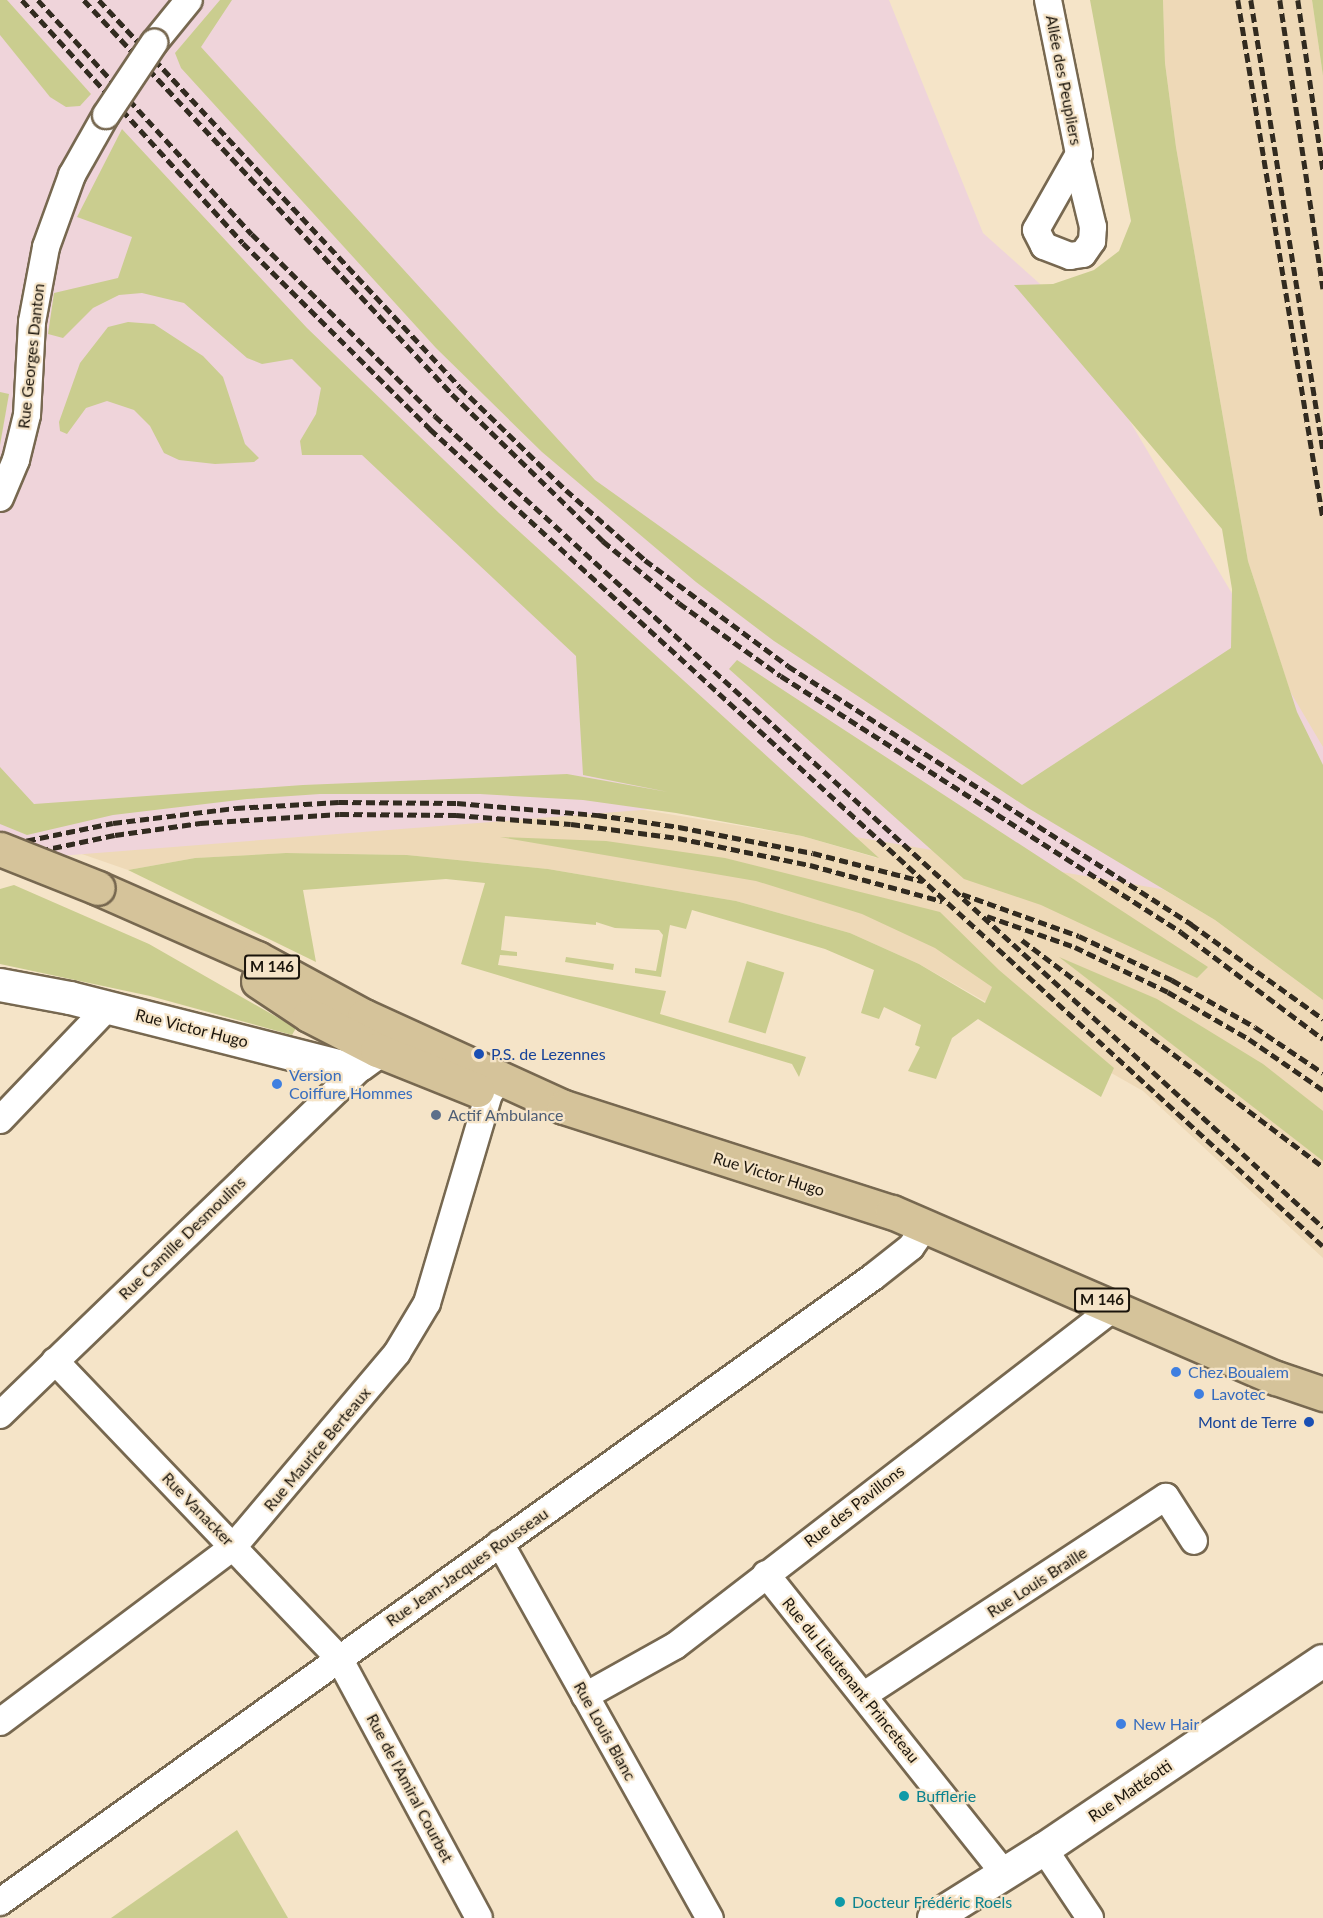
<!DOCTYPE html>
<html>
<head>
<meta charset="utf-8">
<style>
	body { margin:0 }
	#map { position:relative; width:1323px; height:1918px; overflow:hidden; background:#f5e4c8; font-family:Lato,sans-serif }
	div>[style] { position:absolute }
	[style*='--x'] { left:calc(var(--x)*1px); top:calc(var(--y)*1px); width:calc(var(--w)*1px); rotate:calc(var(--a)*1deg) }
	.built>* { inset:0; background:#eed9b7 }
	.industrial>* { inset:0; background:#efd4da }
	.green>* { inset:0; background:#cacd8f; transform-origin:0 0 }
	.roads { filter:drop-shadow(2px 0 #776850) drop-shadow(-2px 0 #776850) drop-shadow(0 2px #776850) drop-shadow(0 -2px #776850) }
	.minor>* { height:26px; margin:-13px; padding:0 13px; transform-origin:13px; border-radius:13px; background:#fff }
	.tertiary>* { height:32px; margin:-16px; padding:0 16px; transform-origin:16px; border-radius:16px; background:#fff }
	.primary>* { height:33px; margin:-16.5px; padding:0 16.5px; transform-origin:16.5px; border-radius:16.5px; background:#d5c39a }
	.rail>* { height:4.5px; margin-top:-2.25px; transform-origin:0; background:repeating-linear-gradient(90deg,#322b20 0 9px,transparent 0 13.5px) }
	.bridges { filter:drop-shadow(2px 0 #776850) drop-shadow(-2px 0 #776850) drop-shadow(0 2px #776850) drop-shadow(0 -2px #776850) }
	.minor-bridge>* { height:26px; margin:-13px; padding:0 13px; transform-origin:13px; border-radius:13px; background:#fff }
	.primary-bridge>* { height:33px; margin:-16.5px; padding:0 16.5px; transform-origin:16.5px; border-radius:16.5px; background:#d5c39a }
	.dots>* { width:16px; height:16px; translate:-50% -50%; box-sizing:border-box; border:3px solid #f5e4c8; border-radius:50% }
	span { translate:-50% -50%; white-space:nowrap; text-align:center; line-height:1.15; -webkit-text-stroke:4.5px #f5e4c8; paint-order:stroke }
	.shield-label span { padding:2px 4px; background:#f5e4c8; border:2px solid; border-radius:4px; -webkit-text-stroke-width:0 }
	.shield-label { font-size:15px; color:#1a140b; font-weight:700 }
	.street-label { font-size:16px; color:#1a140b }
	.transit-label { font-size:16px; color:#164399 }
	.left { translate:0 -50%; text-align:left }
	.right { translate:-100% -50%; text-align:right }
	.shop-label { font-size:16px; color:#366cbe }
	.service-label { font-size:16px; color:#4e5e75 }
	.culture-label { font-size:16px; color:#0d838f }
</style>
</head>
<body>
<div id="map">
	<div class="built">
		<div style="clip-path:polygon(1163px 0,1312px 0,1323px 76px,1323px 765px,1297px 713px,1248px 561px,1176px 147px,1165px 63px)"></div>
		<div style="clip-path:polygon(499px 513px,1028px 809px,1215px 920px,1323px 1000px,1323px 1258px,1143px 1091px,919px 964px,850px 933px,736px 901px,548px 869px,407px 855px,286px 853px,195px 858px,128px 870px,27px 835px,583px 800px,802px 836px,877px 858px)"></div>
	</div>
	<div class="industrial">
		<div style="clip-path:polygon(0 0,889px 0,983px 233px,1058px 300px,1323px 747px,1323px 815px,1202px 896px,680px 807px,8px 860px,0 858px)"></div>
	</div>
	<div class="green">
		<div style="clip-path:polygon(0 0,7px 0,91px 94px,80px 106px,66px 107px,50px 97px,0 35px)"></div>
		<div style="clip-path:polygon(220px 0,232px 0,201px 47px,595px 480px,1022px 785px,1231px 648px,1232px 589px,1222px 529px,1014px 285px,1053px 284px,1094px 270px,1119px 251px,1131px 221px,1090px 0,1163px 0,1165px 63px,1176px 147px,1248px 561px,1297px 712px,1323px 765px,1323px 1000px,1215px 920px,1028px 808px,774px 641px,696px 582px,542px 452px,436px 348px,181px 68px,175px 53px)"></div>
		<div style="clip-path:polygon(1312px 0,1323px 0,1323px 76px)"></div>
		<div style="clip-path:polygon(122px 129px,307px 328px,499px 513px,879px 858px,802px 836px,676px 813px,583px 800px,480px 794px,320px 794px,247px 799px,113px 815px,27px 835px,0 824px,0 767px,34px 804px,303px 785px,567px 774px,668px 792px,583px 775px,576px 656px,362px 455px,302px 455px,300px 441px,316px 414px,321px 388px,292px 359px,262px 364px,247px 358px,184px 303px,142px 293px,119px 295px,93px 308px,63px 338px,48px 334px,54px 293px,118px 278px,132px 237px,77px 217px)"></div>
		<div style="clip-path:polygon(128px 322px,154px 324px,203px 356px,223px 377px,245px 444px,259px 458px,254px 462px,215px 464px,179px 460px,164px 453px,150px 426px,134px 410px,107px 401px,86px 408px,67px 434px,60px 431px,59px 422px,80px 363px,108px 327px)"></div>
		<div style="clip-path:polygon(0 392px,9px 394px,0 445px)"></div>
		<div style="clip-path:polygon(737px 660px,1208px 967px,1197px 978px,1041px 905px,964px 879px,729px 669px)"></div>
		<div style="clip-path:polygon(500px 837px,606px 841px,725px 858px,940px 912px,999px 970px,1114px 1068px,1101px 1097px,978px 1019px,952px 1038px,936px 1079px,908px 1071px,920px 1047px,915px 1045px,921px 1025px,884px 1007px,879px 1019px,861px 1013px,874px 970px,825px 949px,692px 910px,686px 929px,670px 925px,661px 977px,635px 973px,635px 968px,656px 971px,663px 935px,659px 930px,615px 928px,596px 922px,596px 925px,505px 916px,501px 950px,517px 952px,517px 956px,500px 955px,498px 965px,666px 991px,660px 1014px,806px 1057px,799px 1077px,792px 1064px,461px 964px,485px 883px,446px 879px,303px 890px,316px 962px,128px 870px,195px 858px,286px 853px,407px 855px,548px 869px,736px 901px,850px 933px,919px 964px,985px 1003px,992px 987px,935px 948px,862px 914px,756px 881px)"></div>
		<div style="clip-path:polygon(14px 885px,149px 944px,296px 1028px,292px 1035px,150px 996px,0 964px,0 889px)"></div>
		<div style="clip-path:polygon(566px 957px,614px 964px,613px 970px,565px 962px)"></div>
		<div style="clip-path:polygon(1059px 957px,1157px 999px,1263px 1064px,1323px 1111px,1323px 1161px)"></div>
		<div style="left:747px;top:961px;width:39px;height:64px;rotate:17deg"></div>
		<div style="clip-path:polygon(237px 1830px,288px 1918px,111px 1918px)"></div>
	</div>
	<div class="roads">
		<div class="minor">
			<div style="--x:1048;--y:0;--w:157;--a:78.6"></div>
			<div style="--x:1079;--y:154;--w:87;--a:119.5"></div>
			<div style="--x:1036;--y:230;--w:18;--a:63"></div>
			<div style="--x:1044;--y:246;--w:28;--a:21"></div>
			<div style="--x:1070;--y:256;--w:13;--a:-9"></div>
			<div style="--x:1083;--y:254;--w:16;--a:-55"></div>
			<div style="--x:1092;--y:241;--w:14;--a:-86"></div>
			<div style="--x:1093;--y:227;--w:68;--a:-103.6"></div>
			<div style="--x:154;--y:43;--w:55;--a:-50.9"></div>
			<div style="--x:0;--y:498;--w:41;--a:-67.2"></div>
			<div style="--x:16;--y:460;--w:46;--a:-76.3"></div>
			<div style="--x:27;--y:415;--w:93;--a:-86.9"></div>
			<div style="--x:32;--y:322;--w:76;--a:-79.4"></div>
			<div style="--x:46;--y:247;--w:77;--a:-70.1"></div>
			<div style="--x:72;--y:175;--w:69;--a:-60.5"></div>
			<div style="--x:0;--y:1120;--w:156;--a:-46.3"></div>
			<div style="--x:55;--y:1361;--w:411;--a:46.3"></div>
			<div style="--x:339;--y:1658;--w:295;--a:61.7"></div>
			<div style="--x:0;--y:1415;--w:507;--a:-43.96"></div>
			<div style="--x:500;--y:1543;--w:430;--a:60.8"></div>
			<div style="--x:766;--y:1574;--w:381;--a:51.5"></div>
			<div style="--x:864;--y:1695;--w:361;--a:-33.3"></div>
			<div style="--x:1166;--y:1497;--w:52;--a:57.5"></div>
			<div style="--x:585;--y:1696;--w:103;--a:-29.1"></div>
			<div style="--x:675;--y:1646;--w:557;--a:-37.63"></div>
			<div style="--x:0;--y:1722;--w:293;--a:-36.9"></div>
			<div style="--x:234;--y:1546;--w:253;--a:-49.8"></div>
			<div style="--x:397;--y:1353;--w:58;--a:-59"></div>
			<div style="--x:427;--y:1303;--w:218;--a:-73.5"></div>
			<div style="--x:489;--y:1094;--w:19;--a:-54"></div>
			<div style="--x:1044;--y:1849;--w:83;--a:56.3"></div>
			<div style="--x:0;--y:1902;--w:1074;--a:-35.6"></div>
			<div style="--x:873;--y:1277;--w:48;--a:-38.3"></div>
			<div style="--x:911;--y:1247;--w:27;--a:-56"></div>
		</div>
		<div class="tertiary">
			<div style="--x:0;--y:985;--w:71;--a:10.5"></div>
			<div style="--x:70;--y:998;--w:282;--a:14.2"></div>
			<div style="--x:343;--y:1067;--w:17;--a:-7"></div>
			<div style="--x:360;--y:1065;--w:17;--a:-36"></div>
			<div style="--x:374;--y:1055;--w:15;--a:-70"></div>
			<div style="--x:379;--y:1041;--w:17;--a:-115"></div>
			<div style="--x:934;--y:1918;--w:130;--a:-32.1"></div>
			<div style="--x:1044;--y:1849;--w:336;--a:-34"></div>
		</div>
		<div class="primary">
			<div style="--x:98;--y:888;--w:174;--a:23.8"></div>
			<div style="--x:257;--y:958;--w:122;--a:28.5"></div>
			<div style="--x:364;--y:1016;--w:220;--a:24.5"></div>
			<div style="--x:564;--y:1107;--w:344;--a:17.8"></div>
			<div style="--x:892;--y:1212;--w:418;--a:23.4"></div>
			<div style="--x:1276;--y:1378;--w:50;--a:18.8"></div>
			<div style="--x:258;--y:981;--w:61;--a:33.7"></div>
			<div style="--x:309;--y:1015;--w:76;--a:27.2"></div>
			<div style="--x:377;--y:1050;--w:108;--a:21.8"></div>
		</div>
	</div>
	<div class="rail">
		<div style="--x:22;--y:0;--w:328;--a:47.7"></div>
		<div style="--x:243;--y:243;--w:264;--a:44.8"></div>
		<div style="--x:430;--y:429;--w:1210;--a:42.46"></div>
		<div style="--x:38;--y:0;--w:317;--a:47.6"></div>
		<div style="--x:252;--y:234;--w:258;--a:44.8"></div>
		<div style="--x:435;--y:416;--w:1203;--a:42.41"></div>
		<div style="--x:84;--y:0;--w:539;--a:46.95"></div>
		<div style="--x:452;--y:394;--w:211;--a:44.2"></div>
		<div style="--x:603;--y:541;--w:98;--a:39.2"></div>
		<div style="--x:679;--y:603;--w:125;--a:35.6"></div>
		<div style="--x:781;--y:676;--w:475;--a:32.6"></div>
		<div style="--x:1181;--y:932;--w:178;--a:37"></div>
		<div style="--x:99;--y:0;--w:529;--a:46.99"></div>
		<div style="--x:460;--y:387;--w:148;--a:44.2"></div>
		<div style="--x:566;--y:490;--w:106;--a:41.5"></div>
		<div style="--x:645;--y:560;--w:178;--a:36.5"></div>
		<div style="--x:788;--y:666;--w:479;--a:32.6"></div>
		<div style="--x:1191;--y:924;--w:163;--a:35.7"></div>
		<div style="--x:1238;--y:0;--w:525;--a:80.68"></div>
		<div style="--x:1251;--y:0;--w:455;--a:80.9"></div>
		<div style="--x:1280;--y:0;--w:292;--a:81.5"></div>
		<div style="--x:1298;--y:0;--w:172;--a:81.6"></div>
		<div style="--x:0;--y:846;--w:115;--a:-11.5"></div>
		<div style="--x:113;--y:823;--w:124;--a:-7"></div>
		<div style="--x:236;--y:808;--w:103;--a:-3.3"></div>
		<div style="--x:339;--y:802;--w:118;--a:0.5"></div>
		<div style="--x:457;--y:803;--w:142;--a:4.9"></div>
		<div style="--x:598;--y:815;--w:82;--a:8.4"></div>
		<div style="--x:679;--y:827;--w:136;--a:11"></div>
		<div style="--x:813;--y:853;--w:113;--a:14.4"></div>
		<div style="--x:0;--y:859;--w:117;--a:-11.8"></div>
		<div style="--x:115;--y:835;--w:86;--a:-8"></div>
		<div style="--x:200;--y:823;--w:140;--a:-3.7"></div>
		<div style="--x:340;--y:814;--w:116;--a:0.5"></div>
		<div style="--x:456;--y:815;--w:115;--a:4.5"></div>
		<div style="--x:571;--y:824;--w:108;--a:7.5"></div>
		<div style="--x:678;--y:838;--w:135;--a:11.6"></div>
		<div style="--x:810;--y:865;--w:137;--a:15.3"></div>
		<div style="--x:962;--y:894;--w:124;--a:19.7"></div>
		<div style="--x:1079;--y:936;--w:103;--a:25.3"></div>
		<div style="--x:1172;--y:980;--w:95;--a:29.5"></div>
		<div style="--x:1255;--y:1027;--w:82;--a:34.1"></div>
		<div style="--x:987;--y:916;--w:93;--a:19.4"></div>
		<div style="--x:1075;--y:947;--w:103;--a:25.8"></div>
		<div style="--x:1168;--y:992;--w:94;--a:30.1"></div>
		<div style="--x:1249;--y:1039;--w:90;--a:34.6"></div>
		<div style="--x:1022;--y:940;--w:377;--a:37"></div>
	</div>
	<div class="bridges">
		<div class="minor-bridge">
			<div style="--x:106;--y:115;--w:87;--a:-56.3"></div>
		</div>
		<div class="primary-bridge">
			<div style="--x:0;--y:849;--w:105;--a:21.7"></div>
		</div>
	</div>
	<div class="dots">
		<div style="left:479px;top:1054px;background:#1a4fb4"></div>
		<div style="left:277px;top:1084px;background:#3f7fe0"></div>
		<div style="left:436px;top:1115px;background:#5c6f8a"></div>
		<div style="left:1176px;top:1372px;background:#3f7fe0"></div>
		<div style="left:1199px;top:1394px;background:#3f7fe0"></div>
		<div style="left:1309px;top:1422px;background:#1a4fb4"></div>
		<div style="left:1121px;top:1724px;background:#3f7fe0"></div>
		<div style="left:904px;top:1796px;background:#0f9aa8"></div>
		<div style="left:840px;top:1902px;background:#0f9aa8"></div>
	</div>
	<div class="shield-label">
		<span style="left:272px;top:967px">M 146</span>
		<span style="left:1102px;top:1300px">M 146</span>
	</div>
	<div class="street-label">
		<span style="left:1064px;top:80px;rotate:79deg">Allée des Peupliers</span>
		<span style="left:31px;top:356px;rotate:-84deg">Rue Georges Danton</span>
		<span style="left:192px;top:1028px;rotate:14deg">Rue Victor Hugo</span>
		<span style="left:769px;top:1174px;rotate:17deg">Rue Victor Hugo</span>
		<span style="left:182px;top:1238px;rotate:-44deg">Rue Camille Desmoulins</span>
		<span style="left:317px;top:1449px;rotate:-50deg">Rue Maurice Berteaux</span>
		<span style="left:854px;top:1506px;rotate:-38deg">Rue des Pavillons</span>
		<span style="left:198px;top:1509px;rotate:46deg">Rue Vanacker</span>
		<span style="left:467px;top:1567px;rotate:-35deg">Rue Jean-Jacques Rousseau</span>
		<span style="left:1037px;top:1582px;rotate:-33deg">Rue Louis Braille</span>
		<span style="left:851px;top:1680px;rotate:51deg">Rue du Lieutenant Princeteau</span>
		<span style="left:605px;top:1731px;rotate:61deg">Rue Louis Blanc</span>
		<span style="left:410px;top:1788px;rotate:62deg">Rue de l'Amiral Courbet</span>
		<span style="left:1130px;top:1791px;rotate:-34deg">Rue Mattéotti</span>
	</div>
	<div class="transit-label">
		<span class="left" style="left:491px;top:1054px">P.S. de Lezennes</span>
		<span class="right" style="left:1297px;top:1422px">Mont de Terre</span>
	</div>
	<div class="shop-label">
		<span class="left" style="left:289px;top:1084px">Version<br>Coiffure Hommes</span>
		<span class="left" style="left:1188px;top:1372px">Chez Boualem</span>
		<span class="left" style="left:1211px;top:1394px">Lavotec</span>
		<span class="left" style="left:1133px;top:1724px">New Hair</span>
	</div>
	<div class="service-label">
		<span class="left" style="left:448px;top:1115px">Actif Ambulance</span>
	</div>
	<div class="culture-label">
		<span class="left" style="left:916px;top:1796px">Bufflerie</span>
		<span class="left" style="left:852px;top:1902px">Docteur Frédéric Roels</span>
	</div>
</div>
</body>
</html>
